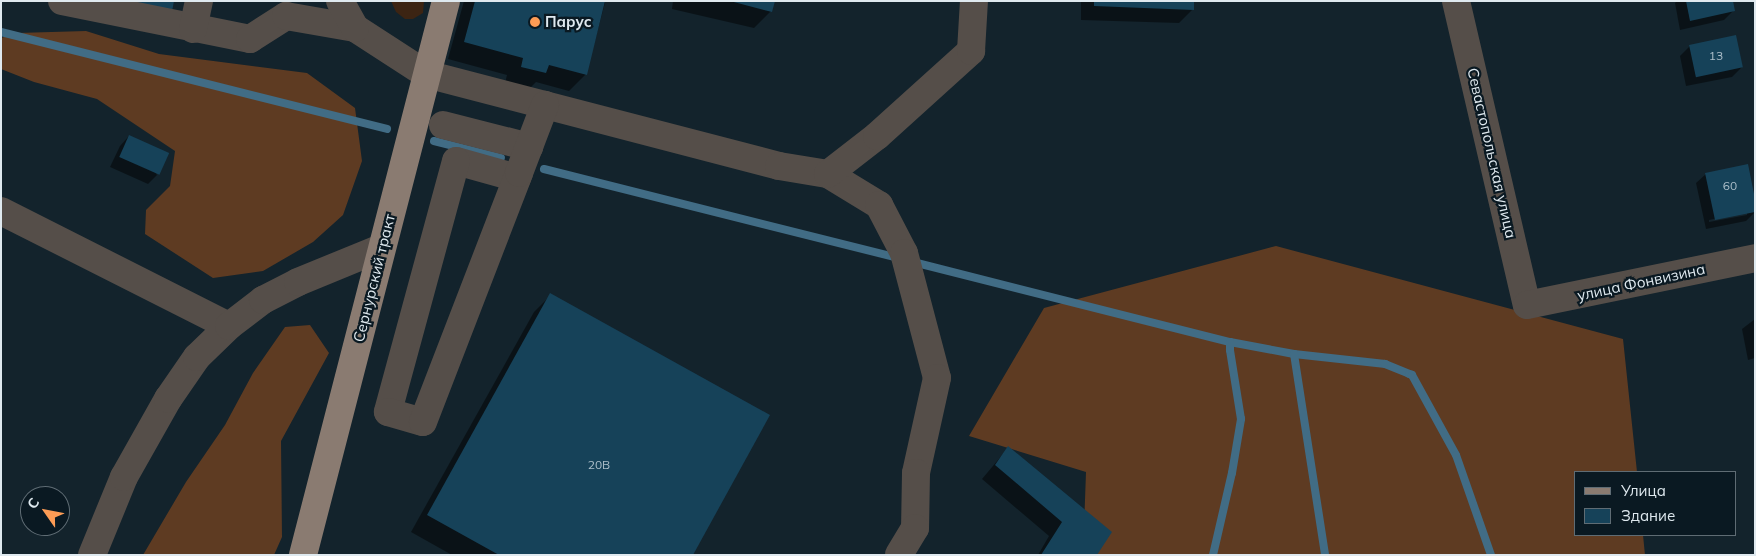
<!DOCTYPE html>
<html>
<head>
<meta charset="utf-8">
<style>
	body { margin:0 }
	#map { position:relative; width:1756px; height:556px; overflow:hidden; background:#13232c; font-family:Mulish,sans-serif }
	div>[style] { position:absolute }
	[style*='--x'] { left:calc(var(--x)*1px); top:calc(var(--y)*1px); width:calc(var(--w)*1px); rotate:calc(var(--a)*1deg) }
	.green>* { inset:0; background:#3c2413 }
	.forest>* { inset:0; background:#5e3b22 }
	.shadow>* { inset:0; background:#0007 }
	.stream>* { height:8px; margin:-4px; padding:0 4px; transform-origin:4px; border-radius:4px; background:#416c85 }
	.building>* { inset:0; background:#164259; transform-origin:0 0 }
	.minor>* { height:28px; margin:-14px; padding:0 14px; transform-origin:14px; border-radius:14px; background:#554e49 }
	.major>* { height:28px; margin:-14px; padding:0 14px; transform-origin:14px; border-radius:14px; background:#8a7b71 }
	.dots>* { width:14px; height:14px; translate:-50% -50%; box-sizing:border-box; border:2px solid #0a1922; border-radius:50% }
	span { translate:-50% -50%; white-space:nowrap; text-align:center; line-height:1.15; -webkit-text-stroke:4.5px #0a1922; paint-order:stroke }
	.number-label { font-size:12px; color:#adbfca }
	.number-label span { -webkit-text-stroke-width:0 }
	.poi-label { font-size:15px; color:#dfe9ef; font-weight:700 }
	.left { translate:0 -50%; text-align:left }
	.street-label { font-size:15px; color:#dfe9ef }
	.frame { position:absolute; inset:0; border:2px solid #dfe9ef; pointer-events:none }
	.legend { position:absolute; left:1574px; top:471px; width:162px; height:65px; box-sizing:border-box; background:#0a1922; border:1px solid #5f6c74; margin:0; padding:6px 9px; list-style:none; font-size:15px; color:#dfe9ef }
	.legend li { display:flex; align-items:center; gap:10px; height:25px }
	.legend b { width:25px; border:1px solid #5f6c74 }
	.north { position:absolute; left:20px; top:486px; width:50px; height:50px; box-sizing:border-box; background:#0a1922; border:1px solid #5f6c74; border-radius:50%; rotate:303deg; font-size:14px; font-weight:700; line-height:20px; text-align:center; color:#dfe9ef }
	.north::after { content:''; display:block; margin:auto; width:18px; height:22px; background:#fd9c55; clip-path:polygon(50% 0,100% 100%,50% 72%,0 100%) }
</style>
</head>
<body>
<div id="map">
	<div class="green">
		<div style="clip-path:polygon(391px 1px,424px 1px,423px 13px,413px 19px,405px 19px,396px 12px)"></div>
	</div>
	<div class="forest">
		<div style="clip-path:polygon(86px 31px,159px 54px,307px 73px,355px 108px,362px 161px,343px 215px,313px 242px,263px 271px,213px 278px,145px 234px,146px 210px,170px 186px,175px 151px,97px 99px,34px 82px,1px 69px,1px 38px,17px 33px)"></div>
		<div style="clip-path:polygon(1276px 246px,1623px 339px,1637px 472px,1575px 472px,1575px 535px,1643px 535px,1645px 555px,1083px 555px,1086px 472px,969px 436px,1044px 308px)"></div>
		<div style="clip-path:polygon(310px 325px,329px 353px,281px 441px,282px 537px,274px 555px,143px 555px,186px 482px,225px 425px,253px 373px,285px 327px)"></div>
	</div>
	<div class="shadow">
		<div style="clip-path:polygon(464px 1px,603px 1px,605px 3px,586px 74px,569px 91px,536px 82px,528px 90px,505px 83px,507px 75px,448px 59px)"></div>
		<div style="clip-path:polygon(673px 1px,774px 1px,771px 11px,754px 28px,672px 9px)"></div>
		<div style="clip-path:polygon(1081px 1px,1193px 1px,1193px 9px,1179px 23px,1081px 20px)"></div>
		<div style="clip-path:polygon(1677px 1px,1732px 1px,1733px 11px,1724px 20px,1680px 30px,1675px 3px)"></div>
		<div style="clip-path:polygon(1690px 46px,1742px 67px,1732px 77px,1686px 86px,1680px 56px)"></div>
		<div style="clip-path:polygon(129px 136px,157px 175px,148px 184px,110px 167px,120px 146px)"></div>
		<div style="clip-path:polygon(evenodd,1706px 174px,1755px 205px,1755px 212px,1746px 221px,1706px 229px,1696px 183px,1706px 174px,1747px 212px,1747px 215px,1709px 222px,1709px 220px,1747px 212px)"></div>
		<div style="clip-path:polygon(551px 295px,691px 555px,452px 555px,411px 532px,534px 312px)"></div>
		<div style="clip-path:polygon(1755px 319px,1755px 358px,1748px 360px,1742px 329px)"></div>
		<div style="clip-path:polygon(1008px 448px,1096px 555px,1038px 555px,1049px 536px,982px 479px)"></div>
	</div>
	<div class="stream">
		<div style="--x:1;--y:32;--w:398;--a:14.1"></div>
		<div style="--x:434;--y:141;--w:69;--a:14.2"></div>
		<div style="--x:544;--y:169;--w:366;--a:14.1"></div>
		<div style="--x:913;--y:262;--w:327;--a:14.2"></div>
		<div style="--x:1230;--y:342;--w:65;--a:10.6"></div>
		<div style="--x:1294;--y:354;--w:92;--a:6.3"></div>
		<div style="--x:1385;--y:364;--w:29;--a:22"></div>
		<div style="--x:1294;--y:354;--w:203;--a:81.2"></div>
		<div style="--x:1409;--y:374;--w:3;--a:18"></div>
		<div style="--x:1412;--y:375;--w:91;--a:61.2"></div>
		<div style="--x:1456;--y:455;--w:106;--a:70.7"></div>
		<div style="--x:1213;--y:555;--w:84;--a:-77"></div>
		<div style="--x:1232;--y:473;--w:55;--a:-80.5"></div>
		<div style="--x:1241;--y:419;--w:70;--a:-99.1"></div>
		<div style="--x:1230;--y:350;--w:8;--a:-90"></div>
	</div>
	<div class="building">
		<div style="clip-path:polygon(121px 1px,174px 1px,171px 17px)"></div>
		<div style="clip-path:polygon(475px 1px,605px 1px,587px 75px,549px 65px,546px 73px,521px 67px,523px 58px,464px 42px)"></div>
		<div style="clip-path:polygon(730px 1px,775px 1px,772px 12px)"></div>
		<div style="clip-path:polygon(1094px 1px,1194px 1px,1194px 10px,1094px 6px)"></div>
		<div style="clip-path:polygon(1686px 1px,1733px 1px,1735px 11px,1690px 21px)"></div>
		<div style="left:1736px;top:35px;width:33px;height:48px;rotate:78deg"></div>
		<div style="left:129px;top:135px;width:44px;height:24px;rotate:24deg"></div>
		<div style="clip-path:polygon(1748px 164px,1755px 199px,1755px 212px,1715px 220px,1705px 173px)"></div>
		<div style="clip-path:polygon(550px 293px,770px 415px,693px 555px,499px 555px,427px 515px)"></div>
		<div style="clip-path:polygon(1008px 446px,1112px 532px,1097px 555px,1041px 555px,1062px 522px,995px 465px)"></div>
	</div>
	<div class="minor">
		<div style="--x:62;--y:1;--w:192;--a:11.4"></div>
		<div style="--x:250;--y:39;--w:43;--a:-32.6"></div>
		<div style="--x:286;--y:16;--w:70;--a:9.9"></div>
		<div style="--x:355;--y:28;--w:85;--a:32.9"></div>
		<div style="--x:426;--y:74;--w:365;--a:14.6"></div>
		<div style="--x:779;--y:166;--w:50;--a:9.3"></div>
		<div style="--x:828;--y:174;--w:60;--a:31.3"></div>
		<div style="--x:879;--y:205;--w:54;--a:62.5"></div>
		<div style="--x:904;--y:253;--w:129;--a:75.2"></div>
		<div style="--x:937;--y:378;--w:97;--a:102.5"></div>
		<div style="--x:916;--y:473;--w:55;--a:91"></div>
		<div style="--x:915;--y:528;--w:31;--a:121"></div>
		<div style="--x:340;--y:1;--w:31;--a:61"></div>
		<div style="--x:1456;--y:1;--w:312;--a:76.9"></div>
		<div style="--x:1527;--y:305;--w:233;--a:-11.6"></div>
		<div style="--x:193;--y:29;--w:29;--a:-78"></div>
		<div style="--x:443;--y:125;--w:89;--a:14.3"></div>
		<div style="--x:828;--y:174;--w:62;--a:-37.8"></div>
		<div style="--x:877;--y:136;--w:127;--a:-42.1"></div>
		<div style="--x:971;--y:51;--w:50;--a:-86.6"></div>
		<div style="--x:517;--y:178;--w:63;--a:-164.4"></div>
		<div style="--x:456;--y:161;--w:260;--a:105.2"></div>
		<div style="--x:388;--y:412;--w:36;--a:16"></div>
		<div style="--x:423;--y:422;--w:267;--a:-68.9"></div>
		<div style="--x:519;--y:173;--w:73;--a:-69.1"></div>
		<div style="--x:1;--y:211;--w:255;--a:26.8"></div>
		<div style="--x:92;--y:555;--w:84;--a:-67.7"></div>
		<div style="--x:124;--y:477;--w:90;--a:-60.6"></div>
		<div style="--x:168;--y:399;--w:51;--a:-55.4"></div>
		<div style="--x:197;--y:357;--w:45;--a:-44.1"></div>
		<div style="--x:229;--y:326;--w:43;--a:-37.4"></div>
		<div style="--x:263;--y:300;--w:39;--a:-27"></div>
		<div style="--x:298;--y:282;--w:90;--a:-22.3"></div>
	</div>
	<div class="major">
		<div style="--x:303;--y:555;--w:572;--a:-75.53"></div>
	</div>
	<div class="dots">
		<div style="left:535px;top:22px;background:#fd9c55"></div>
	</div>
	<div class="number-label">
		<span style="left:1716px;top:56px">13</span>
		<span style="left:1730px;top:186px">60</span>
		<span style="left:599px;top:465px">20В</span>
	</div>
	<div class="poi-label">
		<span class="left" style="left:545px;top:22px">Парус</span>
	</div>
	<div class="street-label">
		<span style="left:1492px;top:153px;rotate:77deg">Севастопольская улица</span>
		<span style="left:374px;top:278px;rotate:-76deg">Сернурский тракт</span>
		<span style="left:1641px;top:282px;rotate:-12deg">улица Фонвизина</span>
	</div>
	<div class="frame"></div>
	<ul class="legend">
	<li><b style="height:6px;background:#8a7b71"></b>Улица</li>
	<li><b style="height:14px;background:#164259"></b>Здание</li>
	</ul>
	<div class="north">С</div>
</div>
</body>
</html>
